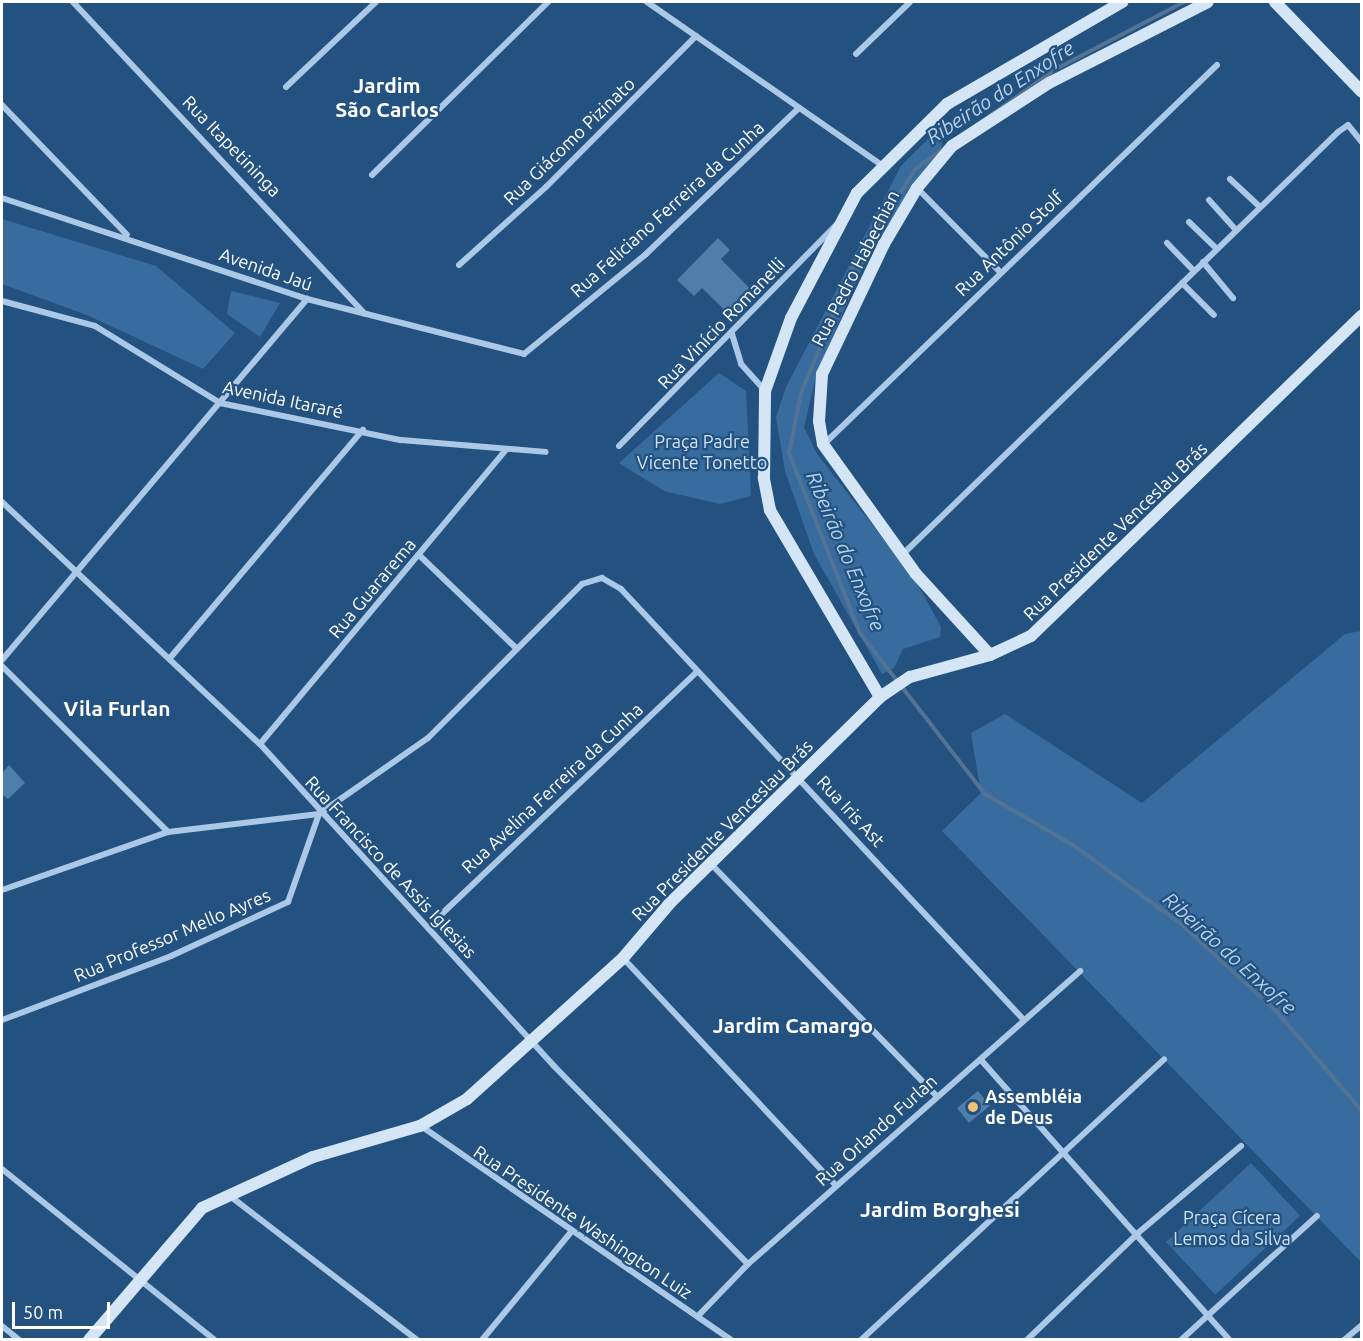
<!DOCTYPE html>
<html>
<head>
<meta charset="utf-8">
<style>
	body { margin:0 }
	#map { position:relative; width:1363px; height:1341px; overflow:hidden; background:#245280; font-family:Ubuntu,sans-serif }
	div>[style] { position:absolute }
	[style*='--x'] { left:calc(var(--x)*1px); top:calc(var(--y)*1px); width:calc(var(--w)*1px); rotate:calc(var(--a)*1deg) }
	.green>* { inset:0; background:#386c9e; transform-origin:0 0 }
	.stream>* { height:4px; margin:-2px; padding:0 2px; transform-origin:2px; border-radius:2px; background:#527394 }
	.building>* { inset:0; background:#507eab; transform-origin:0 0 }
	.street>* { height:6px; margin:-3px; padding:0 3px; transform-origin:3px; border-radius:3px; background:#abc9e7 }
	.secondary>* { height:12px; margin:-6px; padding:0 6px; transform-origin:6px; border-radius:6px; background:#d4e5f6 }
	.dots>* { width:16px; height:16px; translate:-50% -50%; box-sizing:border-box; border:3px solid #245280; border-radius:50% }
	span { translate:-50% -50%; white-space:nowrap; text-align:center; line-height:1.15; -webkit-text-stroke:4.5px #245280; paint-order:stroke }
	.street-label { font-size:18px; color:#fff }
	.park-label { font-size:18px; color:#cee2f5 }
	.poi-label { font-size:18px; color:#fff; font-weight:700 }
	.left { translate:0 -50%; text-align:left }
	.water-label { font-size:20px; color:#b6d3ee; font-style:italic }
	.quarter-label { font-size:21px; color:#fff; font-weight:700 }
	.frame { position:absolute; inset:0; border:3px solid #fff; pointer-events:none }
	.scale { position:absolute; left:12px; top:1302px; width:98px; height:27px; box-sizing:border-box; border:3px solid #fff; border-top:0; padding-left:8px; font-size:18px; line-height:21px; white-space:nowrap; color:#fff; -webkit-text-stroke:4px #245280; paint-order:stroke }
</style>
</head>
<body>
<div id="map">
	<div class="green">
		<div style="clip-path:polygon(945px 132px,939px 155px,869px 253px,817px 372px,804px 427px,817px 454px,916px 581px,941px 627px,940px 637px,903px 649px,894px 668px,882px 674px,814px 554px,785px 471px,776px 417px,786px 387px,901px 166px,930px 137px)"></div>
		<div style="clip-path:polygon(2px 219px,156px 266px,235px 333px,203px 369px,87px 315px,2px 284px)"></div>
		<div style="clip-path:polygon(231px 291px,280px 303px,260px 337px,227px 314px)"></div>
		<div style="clip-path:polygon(719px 373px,746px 391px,751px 496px,720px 504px,664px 491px,619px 463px)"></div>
		<div style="clip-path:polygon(1361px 631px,1361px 1262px,942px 831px,981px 793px,971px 733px,1005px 714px,1142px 803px,1345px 634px)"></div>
		<div style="left:1251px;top:1163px;width:72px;height:116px;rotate:47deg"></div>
	</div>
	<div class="stream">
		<div style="--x:1184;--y:2;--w:144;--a:152.4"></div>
		<div style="--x:1056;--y:69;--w:171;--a:144.7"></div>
		<div style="--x:916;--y:168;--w:117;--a:122.5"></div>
		<div style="--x:853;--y:267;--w:136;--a:112.4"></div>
		<div style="--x:801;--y:393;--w:61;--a:101.3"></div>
		<div style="--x:789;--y:453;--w:193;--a:68.5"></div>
		<div style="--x:860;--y:633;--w:204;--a:52.2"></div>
		<div style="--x:985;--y:794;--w:105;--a:30.2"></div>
		<div style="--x:1076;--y:847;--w:130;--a:36.3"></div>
		<div style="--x:1181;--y:924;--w:130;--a:42.5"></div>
		<div style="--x:1277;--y:1012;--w:130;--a:49.4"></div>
	</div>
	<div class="building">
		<div style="clip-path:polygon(718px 238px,730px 250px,721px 259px,758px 297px,733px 318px,702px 288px,694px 296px,677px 280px)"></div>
		<div style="clip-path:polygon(9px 765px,25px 783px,8px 799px,2px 794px,2px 773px)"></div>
		<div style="left:978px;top:1091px;width:19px;height:27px;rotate:51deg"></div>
	</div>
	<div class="street">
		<div style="--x:73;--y:2;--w:427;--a:46.9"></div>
		<div style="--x:647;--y:2;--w:287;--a:34.8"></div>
		<div style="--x:856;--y:54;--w:75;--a:-43.9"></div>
		<div style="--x:286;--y:87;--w:124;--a:-43.4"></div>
		<div style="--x:2;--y:105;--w:180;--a:46.1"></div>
		<div style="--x:372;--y:175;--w:247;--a:-44.5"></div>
		<div style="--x:1230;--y:179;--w:41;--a:43"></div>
		<div style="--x:917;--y:188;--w:118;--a:45.3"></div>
		<div style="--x:2;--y:198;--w:321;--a:18.3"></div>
		<div style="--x:307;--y:299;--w:224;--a:14.2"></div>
		<div style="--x:524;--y:354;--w:158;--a:-39.3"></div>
		<div style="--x:646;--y:254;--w:211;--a:-43.7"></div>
		<div style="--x:1209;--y:200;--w:40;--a:48"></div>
		<div style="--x:1189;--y:222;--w:39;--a:44"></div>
		<div style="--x:1167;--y:243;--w:39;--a:46"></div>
		<div style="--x:1203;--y:262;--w:47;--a:50.2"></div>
		<div style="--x:459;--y:265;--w:117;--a:-41.9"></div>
		<div style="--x:546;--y:187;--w:213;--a:-45.2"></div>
		<div style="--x:1182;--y:283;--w:45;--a:45"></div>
		<div style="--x:2;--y:301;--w:96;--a:15"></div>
		<div style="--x:95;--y:326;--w:147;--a:31.6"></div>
		<div style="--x:220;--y:403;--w:185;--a:11.6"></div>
		<div style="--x:401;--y:440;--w:145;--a:4.7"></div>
		<div style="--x:732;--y:334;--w:31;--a:73"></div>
		<div style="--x:741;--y:364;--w:36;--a:48"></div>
		<div style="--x:824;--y:444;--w:546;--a:-43.96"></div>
		<div style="--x:619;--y:446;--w:310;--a:-45.5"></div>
		<div style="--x:2;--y:502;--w:354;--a:43.2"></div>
		<div style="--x:260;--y:744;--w:436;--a:47.6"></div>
		<div style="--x:554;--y:1066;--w:277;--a:45.6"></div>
		<div style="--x:419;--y:555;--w:134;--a:43.8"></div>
		<div style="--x:902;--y:555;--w:607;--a:-44.13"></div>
		<div style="--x:1338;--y:132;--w:12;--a:-35"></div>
		<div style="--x:1348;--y:125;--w:22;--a:51"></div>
		<div style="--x:170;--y:658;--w:299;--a:-49.8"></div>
		<div style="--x:2;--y:660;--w:473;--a:-49.8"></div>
		<div style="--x:2;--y:666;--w:235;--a:45"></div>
		<div style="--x:260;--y:744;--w:383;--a:-50.1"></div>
		<div style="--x:711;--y:864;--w:322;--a:45.8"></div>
		<div style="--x:2;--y:890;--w:176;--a:-19.3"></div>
		<div style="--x:168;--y:832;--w:152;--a:-6.8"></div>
		<div style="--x:428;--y:927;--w:371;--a:-43.5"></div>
		<div style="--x:623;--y:958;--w:312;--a:46.9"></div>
		<div style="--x:2;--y:1020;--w:181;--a:-20.7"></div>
		<div style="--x:171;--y:956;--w:129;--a:-24.8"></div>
		<div style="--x:288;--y:902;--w:93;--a:-70.6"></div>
		<div style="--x:319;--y:814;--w:133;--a:-34.9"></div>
		<div style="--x:428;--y:738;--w:218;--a:-45"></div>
		<div style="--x:582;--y:584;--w:21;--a:-17"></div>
		<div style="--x:602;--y:578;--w:22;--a:30"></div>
		<div style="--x:621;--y:589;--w:589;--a:46.93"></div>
		<div style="--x:981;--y:1060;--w:375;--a:48.4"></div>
		<div style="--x:421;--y:1126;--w:377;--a:34.6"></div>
		<div style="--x:2;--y:1169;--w:273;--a:38.8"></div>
		<div style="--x:230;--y:1196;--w:236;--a:37.6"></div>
		<div style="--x:698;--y:1316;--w:72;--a:-46.1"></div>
		<div style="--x:748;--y:1264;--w:443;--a:-41.4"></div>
		<div style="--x:2;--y:1326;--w:22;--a:39"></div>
		<div style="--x:482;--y:1340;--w:140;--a:-50.5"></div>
		<div style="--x:861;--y:1340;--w:413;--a:-42.8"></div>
		<div style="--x:1027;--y:1340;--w:154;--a:-43.9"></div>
		<div style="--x:1138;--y:1233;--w:135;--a:-40.2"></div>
		<div style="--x:1181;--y:1340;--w:184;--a:-42.4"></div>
		<div style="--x:1344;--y:1340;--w:23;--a:-40"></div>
	</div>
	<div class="secondary">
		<div style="--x:1275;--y:2;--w:125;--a:46"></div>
		<div style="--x:990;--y:655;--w:110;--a:-132.4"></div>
		<div style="--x:916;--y:574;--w:160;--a:-125.6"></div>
		<div style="--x:823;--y:444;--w:23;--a:-100"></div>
		<div style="--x:819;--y:421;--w:47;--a:-86.3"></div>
		<div style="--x:822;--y:374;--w:144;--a:-64.5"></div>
		<div style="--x:884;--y:244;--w:65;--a:-59.5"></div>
		<div style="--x:917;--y:188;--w:55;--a:-50.2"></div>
		<div style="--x:952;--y:146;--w:116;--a:-33"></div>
		<div style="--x:1049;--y:83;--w:178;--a:-27"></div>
		<div style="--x:880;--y:697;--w:217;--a:-120.5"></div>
		<div style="--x:770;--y:510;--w:33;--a:-101"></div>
		<div style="--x:764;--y:478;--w:87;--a:-89.3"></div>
		<div style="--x:765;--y:391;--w:77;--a:-70.4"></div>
		<div style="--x:791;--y:318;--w:141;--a:-62.2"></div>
		<div style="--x:857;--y:193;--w:127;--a:-44.7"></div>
		<div style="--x:947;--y:104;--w:203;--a:-30.2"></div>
		<div style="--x:89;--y:1340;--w:174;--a:-49.4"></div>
		<div style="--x:202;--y:1208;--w:122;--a:-24.7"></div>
		<div style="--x:313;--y:1157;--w:111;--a:-16.2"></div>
		<div style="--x:420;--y:1126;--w:54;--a:-29.9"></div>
		<div style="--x:467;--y:1099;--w:210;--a:-42.1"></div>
		<div style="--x:623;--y:958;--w:72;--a:-49.5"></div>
		<div style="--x:670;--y:903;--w:294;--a:-44.4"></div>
		<div style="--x:880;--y:697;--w:36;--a:-34"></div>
		<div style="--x:910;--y:677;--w:83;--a:-15.4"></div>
		<div style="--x:990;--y:655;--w:45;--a:-24.9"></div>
		<div style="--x:1031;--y:636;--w:461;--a:-44.1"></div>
	</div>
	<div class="dots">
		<div style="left:973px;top:1107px;background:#f1c36e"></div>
	</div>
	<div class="street-label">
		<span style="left:569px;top:141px;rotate:-44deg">Rua Giácomo Pizinato</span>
		<span style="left:232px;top:146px;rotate:46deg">Rua Itapetininga</span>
		<span style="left:667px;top:209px;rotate:-42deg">Rua Feliciano Ferreira da Cunha</span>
		<span style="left:1009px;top:243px;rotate:-44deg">Rua Antônio Stolf</span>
		<span style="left:855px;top:268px;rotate:-63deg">Rua Pedro Habechian</span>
		<span style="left:266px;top:269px;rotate:19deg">Avenida Jaú</span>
		<span style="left:721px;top:323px;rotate:-46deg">Rua Vinício Romanelli</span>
		<span style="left:283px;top:399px;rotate:12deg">Avenida Itararé</span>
		<span style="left:1115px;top:531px;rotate:-44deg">Rua Presidente Venceslau Brás</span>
		<span style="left:372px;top:588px;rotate:-50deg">Rua Guararema</span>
		<span style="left:552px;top:788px;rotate:-43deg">Rua Avelina Ferreira da Cunha</span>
		<span style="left:851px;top:811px;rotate:47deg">Rua Iris Ast</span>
		<span style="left:722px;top:830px;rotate:-45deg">Rua Presidente Venceslau Brás</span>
		<span style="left:391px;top:867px;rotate:47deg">Rua Francisco de Assis Iglesias</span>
		<span style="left:172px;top:935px;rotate:-23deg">Rua Professor Mello Ayres</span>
		<span style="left:876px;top:1130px;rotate:-42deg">Rua Orlando Furlan</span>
		<span style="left:583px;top:1222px;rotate:34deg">Rua Presidente Washington Luiz</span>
	</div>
	<div class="park-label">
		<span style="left:702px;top:452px">Praça Padre<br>Vicente Tonetto</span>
		<span style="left:1232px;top:1228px">Praça Cícera<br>Lemos da Silva</span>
	</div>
	<div class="poi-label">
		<span class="left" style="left:985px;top:1107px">Assembléia<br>de Deus</span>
	</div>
	<div class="water-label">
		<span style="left:1000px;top:92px;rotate:-33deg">Ribeirão do Enxofre</span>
		<span style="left:846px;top:551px;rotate:67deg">Ribeirão do Enxofre</span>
		<span style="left:1230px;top:953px;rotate:42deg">Ribeirão do Enxofre</span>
	</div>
	<div class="quarter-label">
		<span style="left:387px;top:97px">Jardim<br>São Carlos</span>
		<span style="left:117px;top:708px">Vila Furlan</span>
		<span style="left:793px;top:1025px">Jardim Camargo</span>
		<span style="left:940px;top:1209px">Jardim Borghesi</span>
	</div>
	<div class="frame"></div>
	<div class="scale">50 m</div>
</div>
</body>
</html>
